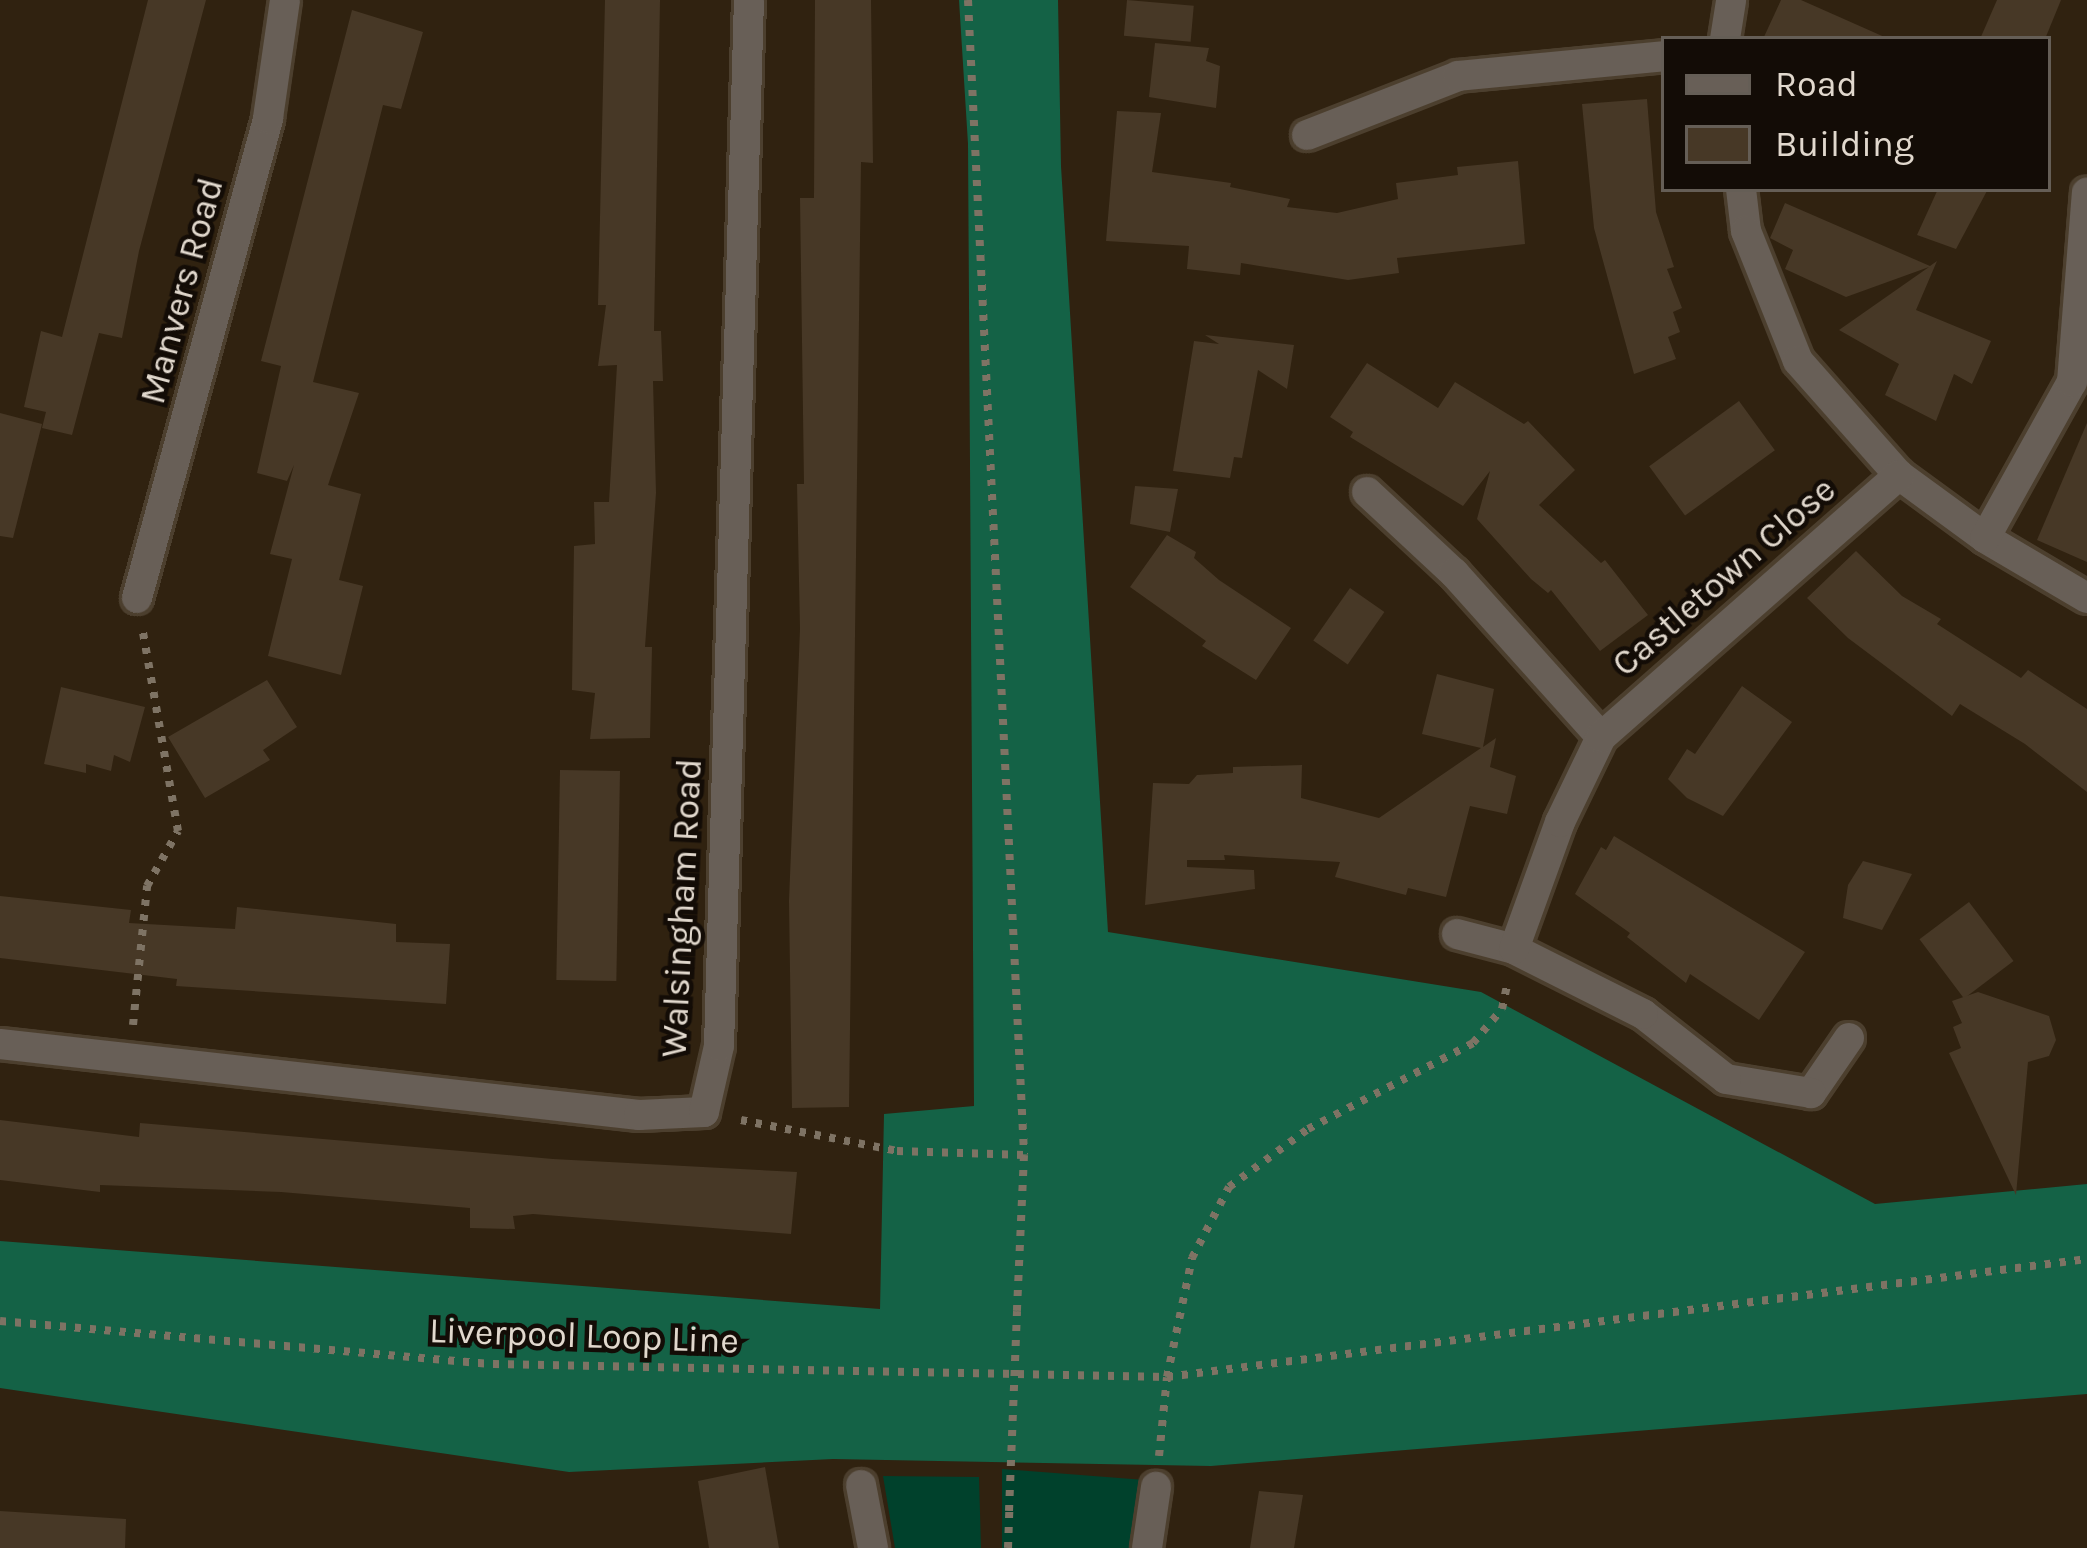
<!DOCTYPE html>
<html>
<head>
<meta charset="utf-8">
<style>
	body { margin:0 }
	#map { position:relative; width:2087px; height:1548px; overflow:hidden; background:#302210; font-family:Karla,sans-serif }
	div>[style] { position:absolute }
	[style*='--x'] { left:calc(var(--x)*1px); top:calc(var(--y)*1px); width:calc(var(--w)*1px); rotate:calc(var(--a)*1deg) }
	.green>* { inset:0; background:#00412c }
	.forest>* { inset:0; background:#146246 }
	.building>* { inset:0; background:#473826; transform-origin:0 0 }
	.path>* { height:8px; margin-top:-4px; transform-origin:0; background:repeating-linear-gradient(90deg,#7e7364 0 6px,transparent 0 15px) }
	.roads { filter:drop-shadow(3px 0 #4c3f2e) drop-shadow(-3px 0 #4c3f2e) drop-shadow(0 3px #4c3f2e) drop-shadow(0 -3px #4c3f2e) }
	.street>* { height:30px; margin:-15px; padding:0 15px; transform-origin:15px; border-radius:15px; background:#685f57 }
	.path-bridge>* { height:8px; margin-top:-4px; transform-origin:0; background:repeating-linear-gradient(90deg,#7e7364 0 6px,transparent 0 15px) }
	span { translate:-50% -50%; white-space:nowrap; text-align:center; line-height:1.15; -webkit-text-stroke:9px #130c06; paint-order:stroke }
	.street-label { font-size:36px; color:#e1d8cd }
	.legend { position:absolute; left:1661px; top:36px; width:390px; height:156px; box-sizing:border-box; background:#130c06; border:3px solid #655e56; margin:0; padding:15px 21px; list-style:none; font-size:36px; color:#e1d8cd }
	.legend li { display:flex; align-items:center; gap:24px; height:60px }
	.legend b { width:60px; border:3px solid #655e56 }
</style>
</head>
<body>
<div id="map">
	<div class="green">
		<div style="clip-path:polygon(1002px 1469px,1145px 1480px,1134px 1548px,1002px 1548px)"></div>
		<div style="clip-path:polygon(883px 1476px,979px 1477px,981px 1548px,895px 1548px)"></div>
	</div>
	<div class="forest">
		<div style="clip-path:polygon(959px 0,1058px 0,1061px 166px,1108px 932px,1481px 992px,1875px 1204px,2087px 1184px,2087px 1394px,1211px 1466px,833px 1459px,569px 1472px,0 1388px,0 1241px,880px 1309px,884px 1114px,974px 1106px,968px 144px)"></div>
	</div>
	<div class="building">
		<div style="clip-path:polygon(148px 0,206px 0,139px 251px,122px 338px,99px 333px,72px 435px,42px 428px,46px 412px,24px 407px,41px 331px,62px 337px)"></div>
		<div style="clip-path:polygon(605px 0,660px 0,654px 331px,661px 331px,663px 381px,653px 381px,656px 493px,645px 647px,652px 647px,650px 738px,590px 739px,595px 693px,572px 690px,574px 546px,595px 544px,594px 502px,609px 502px,617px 365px,598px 366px,606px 305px,598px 305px)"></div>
		<div style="clip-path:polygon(815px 0,871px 0,873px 163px,861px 162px,849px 1107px,792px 1108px,789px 901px,800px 629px,797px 484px,804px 484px,800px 198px,814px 198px)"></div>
		<div style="left:1127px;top:0;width:67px;height:36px;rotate:5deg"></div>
		<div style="clip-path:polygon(1781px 0,1801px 0,1889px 39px,1763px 39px)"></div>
		<div style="clip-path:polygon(1997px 0,2061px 0,2045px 39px,1980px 39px)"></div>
		<div style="clip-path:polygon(352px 10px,423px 32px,401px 109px,383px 105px,313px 382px,359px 393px,328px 485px,361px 494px,339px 580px,363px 586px,341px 675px,268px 656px,292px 559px,270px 554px,294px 465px,287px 481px,257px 473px,281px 366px,261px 361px)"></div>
		<div style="clip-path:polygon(1155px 43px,1209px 48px,1206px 61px,1220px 66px,1216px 108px,1149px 97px)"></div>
		<div style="clip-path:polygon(1647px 99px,1656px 212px,1674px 267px,1667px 269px,1682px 308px,1673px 312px,1680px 332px,1668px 337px,1676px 359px,1634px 374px,1594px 228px,1582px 104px)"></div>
		<div style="clip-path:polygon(1117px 111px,1161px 113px,1152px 172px,1231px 183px,1230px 187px,1290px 199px,1287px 207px,1337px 213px,1398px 199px,1396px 183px,1458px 175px,1457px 167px,1518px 161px,1525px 244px,1397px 258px,1399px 273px,1348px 280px,1241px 263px,1240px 275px,1187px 269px,1189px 246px,1106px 241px)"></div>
		<div style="clip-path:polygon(1938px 189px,1988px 189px,1956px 249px,1917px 235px)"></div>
		<div style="clip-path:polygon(1785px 203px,1930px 266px,1937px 261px,1916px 310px,1991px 341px,1972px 384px,1954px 374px,1936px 421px,1885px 395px,1899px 364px,1839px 330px,1929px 267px,1846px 297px,1785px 269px,1793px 250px,1770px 238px)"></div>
		<div style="clip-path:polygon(1205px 335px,1294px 345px,1287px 389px,1258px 370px,1242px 458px,1234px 457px,1230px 478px,1173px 471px,1194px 341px,1219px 344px)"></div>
		<div style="clip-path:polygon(1367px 363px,1438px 408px,1455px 382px,1524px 424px,1528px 421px,1575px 470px,1539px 505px,1601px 563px,1605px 560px,1648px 615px,1600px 651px,1551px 590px,1548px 593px,1531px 579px,1477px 519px,1490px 471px,1463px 506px,1350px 437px,1353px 432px,1330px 417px)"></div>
		<div style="left:1739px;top:401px;width:61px;height:111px;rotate:54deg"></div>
		<div style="clip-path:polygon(0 413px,42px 424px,13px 538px,0 536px)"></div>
		<div style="clip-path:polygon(2087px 423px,2087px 562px,2037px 540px)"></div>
		<div style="clip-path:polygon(1135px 486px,1178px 489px,1170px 532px,1130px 524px)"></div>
		<div style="clip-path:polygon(1167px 535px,1196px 552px,1194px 558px,1219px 580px,1291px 628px,1256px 680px,1202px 646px,1206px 641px,1130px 587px)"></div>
		<div style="clip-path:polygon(1856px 551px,1902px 596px,1941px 619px,1937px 624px,2021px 678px,2028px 670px,2087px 709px,2087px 792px,2025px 744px,1960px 704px,1952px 716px,1848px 638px,1807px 598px)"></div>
		<div style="left:1350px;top:588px;width:42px;height:64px;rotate:35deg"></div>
		<div style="clip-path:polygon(1437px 674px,1494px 689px,1483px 747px,1496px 738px,1490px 767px,1516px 776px,1507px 814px,1470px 806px,1446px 897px,1408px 888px,1406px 895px,1335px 877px,1340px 862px,1224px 855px,1225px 860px,1187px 860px,1187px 867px,1254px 870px,1255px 889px,1145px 905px,1153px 783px,1189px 784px,1197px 775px,1233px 773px,1233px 767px,1302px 765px,1301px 798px,1379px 818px,1481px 748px,1422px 734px)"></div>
		<div style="clip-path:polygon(267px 680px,297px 727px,263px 750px,270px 760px,205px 798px,168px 737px)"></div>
		<div style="clip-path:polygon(1742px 686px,1792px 722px,1723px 816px,1687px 798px,1668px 779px,1687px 749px,1695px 754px)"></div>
		<div style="clip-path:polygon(61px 687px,145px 707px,130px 762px,114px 755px,111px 771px,86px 764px,86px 773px,44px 764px)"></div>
		<div style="left:560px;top:770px;width:60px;height:210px;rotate:1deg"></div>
		<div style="clip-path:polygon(1614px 836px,1805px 952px,1759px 1020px,1690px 974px,1686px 983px,1627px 937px,1630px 933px,1575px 894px,1601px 847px,1606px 850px)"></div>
		<div style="clip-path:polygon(1863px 861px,1912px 874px,1882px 930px,1843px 918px,1848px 885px)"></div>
		<div style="clip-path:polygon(0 896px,131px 910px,129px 923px,235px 929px,237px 907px,396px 924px,396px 942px,450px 944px,446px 1004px,176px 986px,177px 979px,0 958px)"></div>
		<div style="left:1969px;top:902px;width:74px;height:62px;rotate:53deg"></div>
		<div style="clip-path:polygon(1978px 992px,2049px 1016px,2056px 1040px,2049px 1056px,2028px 1062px,2016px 1195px,1949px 1053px,1961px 1048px,1953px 1027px,1962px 1023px,1952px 1001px)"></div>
		<div style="clip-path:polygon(0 1120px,139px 1137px,140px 1123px,553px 1159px,797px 1172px,791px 1234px,533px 1214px,513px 1216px,515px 1229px,470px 1228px,470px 1208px,281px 1192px,100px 1185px,100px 1192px,0 1180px)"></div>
		<div style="clip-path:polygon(765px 1467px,779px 1548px,709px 1548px,698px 1481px)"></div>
		<div style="clip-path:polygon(1259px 1491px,1303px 1495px,1294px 1548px,1250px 1548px)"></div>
		<div style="clip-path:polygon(0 1511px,126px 1519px,125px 1548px,0 1548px)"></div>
	</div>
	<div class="path">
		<div style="--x:968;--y:0;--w:1156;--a:87.22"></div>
		<div style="--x:1024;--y:1155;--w:156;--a:92.6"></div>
		<div style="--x:133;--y:1025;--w:140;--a:-84.2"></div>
		<div style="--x:147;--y:886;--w:63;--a:-60.6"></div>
		<div style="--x:178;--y:831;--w:202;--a:-100"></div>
		<div style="--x:741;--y:1120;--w:159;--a:11.2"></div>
		<div style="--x:897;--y:1151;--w:127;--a:1.8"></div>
		<div style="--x:0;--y:1321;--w:495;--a:5"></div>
		<div style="--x:493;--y:1364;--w:674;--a:1.1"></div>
		<div style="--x:1167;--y:1377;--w:928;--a:-7.31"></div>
		<div style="--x:1159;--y:1456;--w:79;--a:-84.2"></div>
		<div style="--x:1167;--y:1377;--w:122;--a:-78.1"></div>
		<div style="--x:1192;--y:1258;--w:80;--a:-62.5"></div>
		<div style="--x:1229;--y:1187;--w:98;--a:-36.3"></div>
		<div style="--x:1308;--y:1129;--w:186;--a:-27.5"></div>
		<div style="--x:1473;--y:1043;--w:45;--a:-49.5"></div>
		<div style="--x:1502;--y:1009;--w:24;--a:-78"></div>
		<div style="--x:1008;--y:1548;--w:37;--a:-88"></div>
	</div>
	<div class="roads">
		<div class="street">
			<div style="--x:1725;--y:39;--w:39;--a:-81"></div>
			<div style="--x:1307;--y:135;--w:162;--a:-21.3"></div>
			<div style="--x:1458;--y:76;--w:207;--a:-5.5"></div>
			<div style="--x:1741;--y:189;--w:42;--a:83.2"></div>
			<div style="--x:1746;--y:231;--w:140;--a:68.2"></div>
			<div style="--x:1798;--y:361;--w:152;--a:48.5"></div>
			<div style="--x:1899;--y:475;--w:107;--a:36.2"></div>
			<div style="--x:1985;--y:538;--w:118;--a:30.5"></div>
			<div style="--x:1367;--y:492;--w:119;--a:43"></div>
			<div style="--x:1454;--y:573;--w:220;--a:48.1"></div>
			<div style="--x:1985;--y:538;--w:179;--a:-60.9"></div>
			<div style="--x:2072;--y:382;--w:190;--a:-85.5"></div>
			<div style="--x:137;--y:598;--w:498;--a:-74.7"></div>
			<div style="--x:268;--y:118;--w:119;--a:-81.8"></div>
			<div style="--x:1457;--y:934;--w:59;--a:14.7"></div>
			<div style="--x:1849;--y:1038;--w:67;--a:124.6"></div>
			<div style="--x:1811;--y:1093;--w:86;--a:-170.6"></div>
			<div style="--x:1726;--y:1079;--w:105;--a:-141.9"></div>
			<div style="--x:1643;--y:1014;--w:144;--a:-153.3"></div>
			<div style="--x:1514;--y:949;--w:135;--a:-70.1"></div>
			<div style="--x:1560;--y:822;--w:94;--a:-64.2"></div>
			<div style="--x:1601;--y:737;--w:397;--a:-41.3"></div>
			<div style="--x:0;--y:1044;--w:643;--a:6.34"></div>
			<div style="--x:639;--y:1115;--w:65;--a:-2.6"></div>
			<div style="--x:704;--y:1112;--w:68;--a:-77.2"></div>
			<div style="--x:719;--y:1046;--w:1046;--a:-88.36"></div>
			<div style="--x:861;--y:1485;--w:64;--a:79.2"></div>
			<div style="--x:1147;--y:1548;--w:62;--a:-81.6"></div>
		</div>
	</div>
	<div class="path-bridge">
		<div style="--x:1009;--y:1511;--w:200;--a:-87.7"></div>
	</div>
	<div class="street-label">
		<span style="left:182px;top:291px;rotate:-75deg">Manvers Road</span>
		<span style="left:1724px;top:577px;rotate:-41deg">Castletown Close</span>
		<span style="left:682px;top:908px;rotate:-87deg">Walsingham Road</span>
		<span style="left:584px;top:1336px;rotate:2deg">Liverpool Loop Line</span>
	</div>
	<ul class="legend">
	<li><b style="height:15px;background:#685f57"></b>Road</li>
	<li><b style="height:33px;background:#473826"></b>Building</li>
	</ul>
</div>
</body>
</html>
